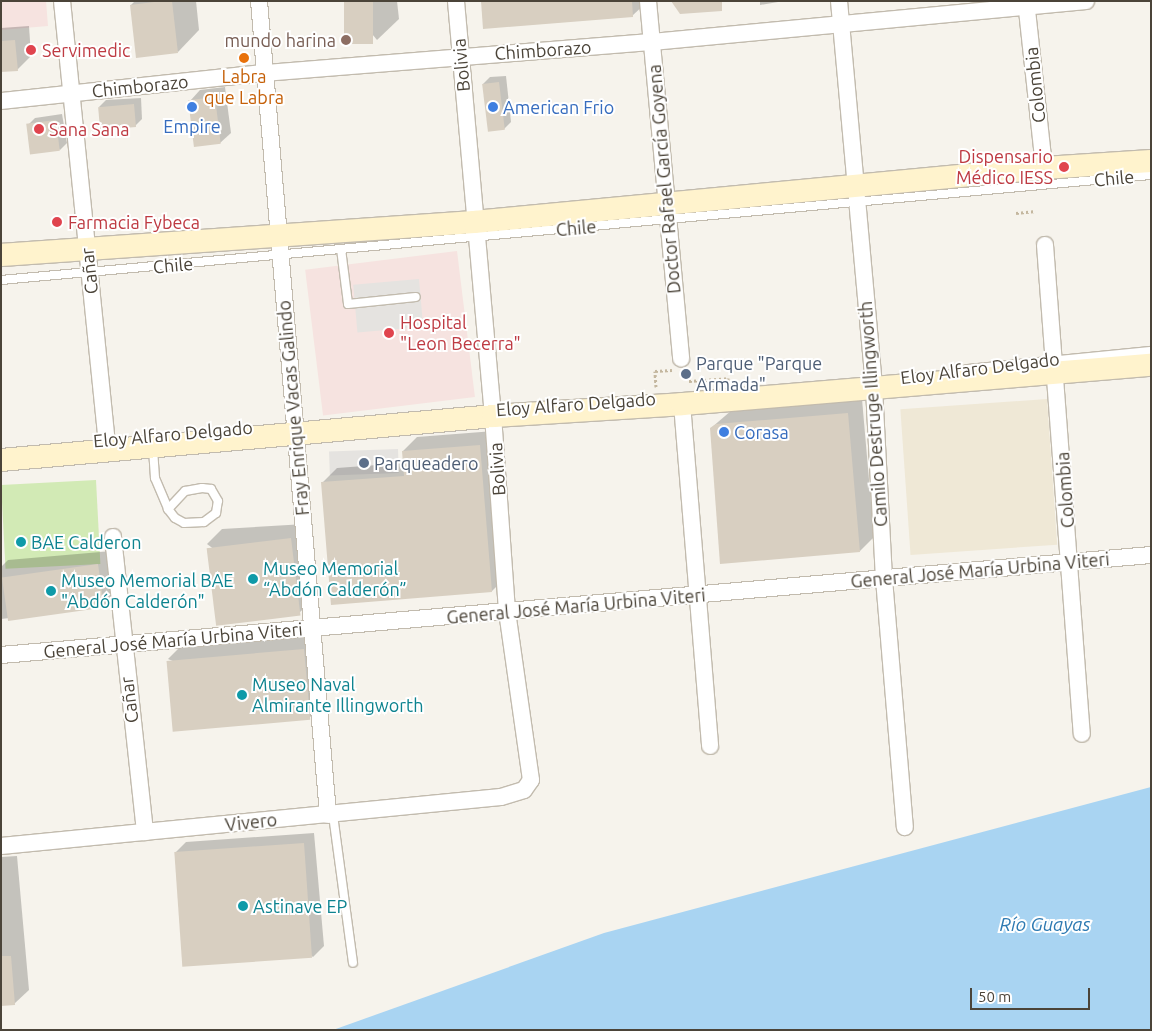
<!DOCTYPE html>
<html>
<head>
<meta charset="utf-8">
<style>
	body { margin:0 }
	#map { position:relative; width:1152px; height:1031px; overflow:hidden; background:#f6f3ec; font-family:Ubuntu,sans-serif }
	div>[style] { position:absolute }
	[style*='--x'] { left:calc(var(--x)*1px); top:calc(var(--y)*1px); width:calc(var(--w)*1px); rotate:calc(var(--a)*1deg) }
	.education>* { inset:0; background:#efe8d6; transform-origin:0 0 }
	.medical>* { inset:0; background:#f6e3e0; transform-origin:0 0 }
	.green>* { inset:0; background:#d2eab5; transform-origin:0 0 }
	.parking>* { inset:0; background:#e5e3e0; transform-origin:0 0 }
	.water>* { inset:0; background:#a9d4f2 }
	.shadow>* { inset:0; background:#0003 }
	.building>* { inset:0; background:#d8cfc1; transform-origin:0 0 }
	.path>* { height:3px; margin-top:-1.5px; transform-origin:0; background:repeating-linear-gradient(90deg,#c4b79f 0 2.5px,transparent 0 5px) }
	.roads { filter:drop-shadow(1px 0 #c2bbae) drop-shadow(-1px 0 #c2bbae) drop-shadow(0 1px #c2bbae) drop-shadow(0 -1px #c2bbae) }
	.lane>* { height:8px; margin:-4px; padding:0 4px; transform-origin:4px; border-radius:4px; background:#fff }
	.street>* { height:16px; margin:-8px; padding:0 8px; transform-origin:8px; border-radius:8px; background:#fff }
	.secondary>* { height:22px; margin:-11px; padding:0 11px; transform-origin:11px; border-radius:11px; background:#fff3cd }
	.dots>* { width:14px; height:14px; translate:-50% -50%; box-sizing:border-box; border:2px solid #fff; border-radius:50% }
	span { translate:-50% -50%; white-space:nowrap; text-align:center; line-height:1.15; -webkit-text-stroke:4px #fff; paint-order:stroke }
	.education-label { font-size:18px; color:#785e54 }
	.right { translate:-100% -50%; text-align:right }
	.health-label { font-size:18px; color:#be3a42 }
	.left { translate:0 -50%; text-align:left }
	.street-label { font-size:18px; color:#4b4439 }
	.food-label { font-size:18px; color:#c56008 }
	.shop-label { font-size:18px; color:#366cbe }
	.service-label { font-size:18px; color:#4e5e75 }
	.culture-label { font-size:18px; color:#0d838f }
	.water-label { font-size:19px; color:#2e7ab2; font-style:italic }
	.frame { position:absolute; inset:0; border:2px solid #4b4439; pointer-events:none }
	.scale { position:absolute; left:970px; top:988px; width:120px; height:22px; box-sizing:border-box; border:2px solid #4b4439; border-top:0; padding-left:6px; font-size:15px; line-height:18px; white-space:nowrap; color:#4b4439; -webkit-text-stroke:4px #fff; paint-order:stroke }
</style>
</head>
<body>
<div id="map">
	<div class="education">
		<div style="left:1047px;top:399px;width:146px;height:147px;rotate:86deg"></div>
	</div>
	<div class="medical">
		<div style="clip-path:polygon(1px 1px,46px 1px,48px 26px,1px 30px)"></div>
		<div style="left:457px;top:251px;width:147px;height:153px;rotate:83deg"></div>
	</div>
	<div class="green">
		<div style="left:96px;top:480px;width:84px;height:95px;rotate:87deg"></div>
	</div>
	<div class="parking">
		<div style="left:419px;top:279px;width:48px;height:66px;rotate:85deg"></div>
		<div style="left:398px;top:449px;width:24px;height:69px;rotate:88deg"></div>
	</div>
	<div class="water">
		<div style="clip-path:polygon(1151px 787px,1151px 1030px,333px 1030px,604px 933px)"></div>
	</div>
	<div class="shadow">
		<div style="clip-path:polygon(135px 1px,196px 1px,199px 30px,178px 52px,131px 5px)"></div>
		<div style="clip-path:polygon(345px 1px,397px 1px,399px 19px,377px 40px)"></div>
		<div style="clip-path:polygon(482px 1px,647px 1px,647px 2px,632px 16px)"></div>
		<div style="clip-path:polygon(760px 1px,784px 1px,760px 5px)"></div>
		<div style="clip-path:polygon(29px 26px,31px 56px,17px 70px,1px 71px,1px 28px)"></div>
		<div style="clip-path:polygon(506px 76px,511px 122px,504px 129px,483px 84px,490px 77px)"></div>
		<div style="clip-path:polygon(225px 87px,231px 133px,220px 143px,190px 101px,200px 90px)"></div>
		<div style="clip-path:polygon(141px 98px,142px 119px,135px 126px,99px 107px,106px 100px)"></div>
		<div style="clip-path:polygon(62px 114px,67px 143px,60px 150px,28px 125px,35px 118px)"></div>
		<div style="clip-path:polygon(862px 399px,874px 537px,860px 551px,711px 428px,732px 410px)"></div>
		<div style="clip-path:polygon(494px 431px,506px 577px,492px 591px,322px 483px,337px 468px,404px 463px,403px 451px,417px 437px)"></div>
		<div style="clip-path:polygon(305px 524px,314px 599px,299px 613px,207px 544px,222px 529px)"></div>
		<div style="clip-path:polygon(112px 551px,118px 593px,103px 607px,1px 619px,1px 567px,8px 560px)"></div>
		<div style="clip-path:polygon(318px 635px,324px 704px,309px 718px,168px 659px,182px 645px)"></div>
		<div style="clip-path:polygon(314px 833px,324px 946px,313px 957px,175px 853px,186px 842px)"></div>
		<div style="clip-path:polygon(17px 856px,29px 990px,14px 1004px,1px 1005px,1px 857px)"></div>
	</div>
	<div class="building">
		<div style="clip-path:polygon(162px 1px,172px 1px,178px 53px,136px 58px,130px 5px)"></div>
		<div style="left:344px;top:1px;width:29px;height:43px"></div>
		<div style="clip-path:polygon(481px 1px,632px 1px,633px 17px,483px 29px)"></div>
		<div style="clip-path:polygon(671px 1px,722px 1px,722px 11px,680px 14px)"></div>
		<div style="clip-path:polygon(15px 40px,18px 71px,1px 72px,1px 41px)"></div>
		<div style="left:499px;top:82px;width:48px;height:17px;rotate:83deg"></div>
		<div style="left:215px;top:97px;width:47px;height:27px;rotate:83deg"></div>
		<div style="left:134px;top:104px;width:23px;height:36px;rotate:85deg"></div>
		<div style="left:56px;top:120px;width:31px;height:30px;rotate:83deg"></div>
		<div style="clip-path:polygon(848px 413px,860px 552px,720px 564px,710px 428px,716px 424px)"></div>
		<div style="clip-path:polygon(480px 445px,492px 592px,331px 605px,321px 482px,404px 476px,402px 451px)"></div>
		<div style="left:291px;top:538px;width:78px;height:85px;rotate:83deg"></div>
		<div style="left:98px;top:564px;width:44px;height:97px;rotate:82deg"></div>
		<div style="left:304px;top:649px;width:71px;height:138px;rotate:85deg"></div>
		<div style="left:304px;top:843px;width:115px;height:130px;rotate:86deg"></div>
		<div style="clip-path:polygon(1px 956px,11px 956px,15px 1005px,1px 1006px)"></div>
	</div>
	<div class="path">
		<div style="--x:1016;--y:213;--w:20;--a:-6"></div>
		<div style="--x:688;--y:371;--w:10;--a:84"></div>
		<div style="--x:689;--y:381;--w:39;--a:-4"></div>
		<div style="--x:728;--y:378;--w:5;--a:90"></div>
		<div style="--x:656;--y:387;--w:16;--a:-94"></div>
		<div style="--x:655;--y:371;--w:17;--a:-3"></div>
	</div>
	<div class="roads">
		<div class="lane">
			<div style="--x:341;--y:249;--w:55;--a:82.7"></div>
			<div style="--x:348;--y:304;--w:68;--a:-5.9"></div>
			<div style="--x:1;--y:280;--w:1155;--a:-5.22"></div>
			<div style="--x:967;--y:369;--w:185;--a:-5.6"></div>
			<div style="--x:153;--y:449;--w:29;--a:86"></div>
			<div style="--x:155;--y:478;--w:34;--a:67"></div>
			<div style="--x:168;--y:509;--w:11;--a:52"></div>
			<div style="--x:175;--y:518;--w:10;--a:29"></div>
			<div style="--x:184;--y:523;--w:20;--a:-3"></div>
			<div style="--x:204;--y:522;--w:15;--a:-37"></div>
			<div style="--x:216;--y:513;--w:12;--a:-81"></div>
			<div style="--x:218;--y:501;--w:14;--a:-120"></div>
			<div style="--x:211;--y:489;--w:9;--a:-174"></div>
			<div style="--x:202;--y:488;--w:17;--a:170"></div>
			<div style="--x:185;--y:491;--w:25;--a:133"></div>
			<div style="--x:333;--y:815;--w:149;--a:82.3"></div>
		</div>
		<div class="street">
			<div style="--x:62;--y:1;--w:452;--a:84.2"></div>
			<div style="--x:259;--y:1;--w:817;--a:85.15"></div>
			<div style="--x:648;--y:1;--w:359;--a:84.7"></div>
			<div style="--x:839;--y:1;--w:389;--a:84.8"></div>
			<div style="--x:874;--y:388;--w:191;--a:87"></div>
			<div style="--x:884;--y:579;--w:249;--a:85.2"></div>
			<div style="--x:1026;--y:1;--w:168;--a:83.8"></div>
			<div style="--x:1;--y:101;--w:265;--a:-6.1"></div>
			<div style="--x:265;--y:73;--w:388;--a:-4.6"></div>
			<div style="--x:652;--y:42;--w:436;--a:-5.4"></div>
			<div style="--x:1045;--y:245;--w:490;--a:85.7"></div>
			<div style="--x:682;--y:404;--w:343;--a:85.3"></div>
			<div style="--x:113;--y:537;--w:297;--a:83.8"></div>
			<div style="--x:1;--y:655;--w:1154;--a:-4.97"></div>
			<div style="--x:1;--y:846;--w:502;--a:-5.6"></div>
			<div style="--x:501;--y:797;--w:24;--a:-17"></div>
			<div style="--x:524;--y:790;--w:12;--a:-55"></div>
			<div style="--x:531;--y:780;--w:171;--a:-98.1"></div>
			<div style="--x:507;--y:611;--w:196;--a:-94.1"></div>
			<div style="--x:493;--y:416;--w:417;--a:-95.1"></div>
		</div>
		<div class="secondary">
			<div style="--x:1;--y:255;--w:474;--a:-4"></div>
			<div style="--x:474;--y:222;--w:573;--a:-5.41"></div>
			<div style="--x:1044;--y:168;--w:107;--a:-3.7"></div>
			<div style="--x:1;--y:460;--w:494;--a:-5.1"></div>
			<div style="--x:493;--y:416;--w:189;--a:-3.6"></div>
			<div style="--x:682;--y:404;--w:471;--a:-4.8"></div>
		</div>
	</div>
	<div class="dots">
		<div style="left:346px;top:40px;background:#8d6e63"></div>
		<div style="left:31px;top:50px;background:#e0444e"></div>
		<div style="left:244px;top:58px;background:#e8710a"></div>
		<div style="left:192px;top:107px;background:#3f7fe0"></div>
		<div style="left:493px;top:107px;background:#3f7fe0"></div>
		<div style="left:39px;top:129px;background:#e0444e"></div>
		<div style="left:1064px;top:167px;background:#e0444e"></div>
		<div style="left:57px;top:222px;background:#e0444e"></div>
		<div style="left:389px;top:333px;background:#e0444e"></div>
		<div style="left:686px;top:374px;background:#5c6f8a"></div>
		<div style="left:724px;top:432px;background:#3f7fe0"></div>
		<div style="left:364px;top:463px;background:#5c6f8a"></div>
		<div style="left:21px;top:542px;background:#0f9aa8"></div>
		<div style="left:253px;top:579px;background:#0f9aa8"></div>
		<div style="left:51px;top:591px;background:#0f9aa8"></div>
		<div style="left:242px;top:695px;background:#0f9aa8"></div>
		<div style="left:243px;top:906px;background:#0f9aa8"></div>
	</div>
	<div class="education-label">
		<span class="right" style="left:336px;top:40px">mundo harina</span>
	</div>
	<div class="health-label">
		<span class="left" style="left:42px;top:50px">Servimedic</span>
		<span class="left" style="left:49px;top:129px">Sana Sana</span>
		<span class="right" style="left:1053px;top:167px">Dispensario<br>Médico IESS</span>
		<span class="left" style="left:68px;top:222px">Farmacia Fybeca</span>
		<span class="left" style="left:400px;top:333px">Hospital<br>"Leon Becerra"</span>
	</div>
	<div class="street-label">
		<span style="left:543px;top:50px;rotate:-4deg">Chimborazo</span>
		<span style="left:461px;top:65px;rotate:-95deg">Bolivia</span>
		<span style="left:1035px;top:85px;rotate:-96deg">Colombia</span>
		<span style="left:140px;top:86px;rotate:-6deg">Chimborazo</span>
		<span style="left:1114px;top:178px;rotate:-5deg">Chile</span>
		<span style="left:664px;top:179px;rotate:-95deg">Doctor Rafael García Goyena</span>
		<span style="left:576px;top:228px;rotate:-5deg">Chile</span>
		<span style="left:173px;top:265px;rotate:-5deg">Chile</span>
		<span style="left:89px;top:271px;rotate:-96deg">Cañar</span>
		<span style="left:980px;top:368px;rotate:-7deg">Eloy Alfaro Delgado</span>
		<span style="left:576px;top:404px;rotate:-4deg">Eloy Alfaro Delgado</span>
		<span style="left:293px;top:408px;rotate:-95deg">Fray Enrique Vacas Galindo</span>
		<span style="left:873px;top:414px;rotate:-94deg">Camilo Destruge Illingworth</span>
		<span style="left:173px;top:434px;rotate:-5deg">Eloy Alfaro Delgado</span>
		<span style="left:497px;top:469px;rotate:-94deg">Bolivia</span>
		<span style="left:1065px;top:490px;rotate:-94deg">Colombia</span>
		<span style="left:980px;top:570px;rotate:-5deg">General José María Urbina Viteri</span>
		<span style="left:576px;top:606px;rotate:-5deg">General José María Urbina Viteri</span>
		<span style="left:173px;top:640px;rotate:-5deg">General José María Urbina Viteri</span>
		<span style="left:129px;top:700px;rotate:-97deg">Cañar</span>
		<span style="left:251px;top:822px;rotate:-6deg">Vivero</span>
	</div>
	<div class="food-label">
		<span style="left:244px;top:87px">Labra<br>que Labra</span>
	</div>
	<div class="shop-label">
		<span class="left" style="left:503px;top:107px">American Frio</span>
		<span style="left:192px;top:126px">Empire</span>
		<span class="left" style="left:734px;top:432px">Corasa</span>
	</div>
	<div class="service-label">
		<span class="left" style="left:696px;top:374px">Parque "Parque<br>Armada"</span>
		<span class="left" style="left:374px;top:463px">Parqueadero</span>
	</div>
	<div class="culture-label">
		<span class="left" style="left:31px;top:542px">BAE Calderon</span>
		<span class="left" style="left:263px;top:579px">Museo Memorial<br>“Abdón Calderón”</span>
		<span class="left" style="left:61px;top:591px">Museo Memorial BAE<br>"Abdón Calderón"</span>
		<span class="left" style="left:252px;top:695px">Museo Naval<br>Almirante Illingworth</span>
		<span class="left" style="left:253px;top:906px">Astinave EP</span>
	</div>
	<div class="water-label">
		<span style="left:1045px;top:925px">Río Guayas</span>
	</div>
	<div class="frame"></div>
	<div class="scale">50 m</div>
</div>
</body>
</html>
